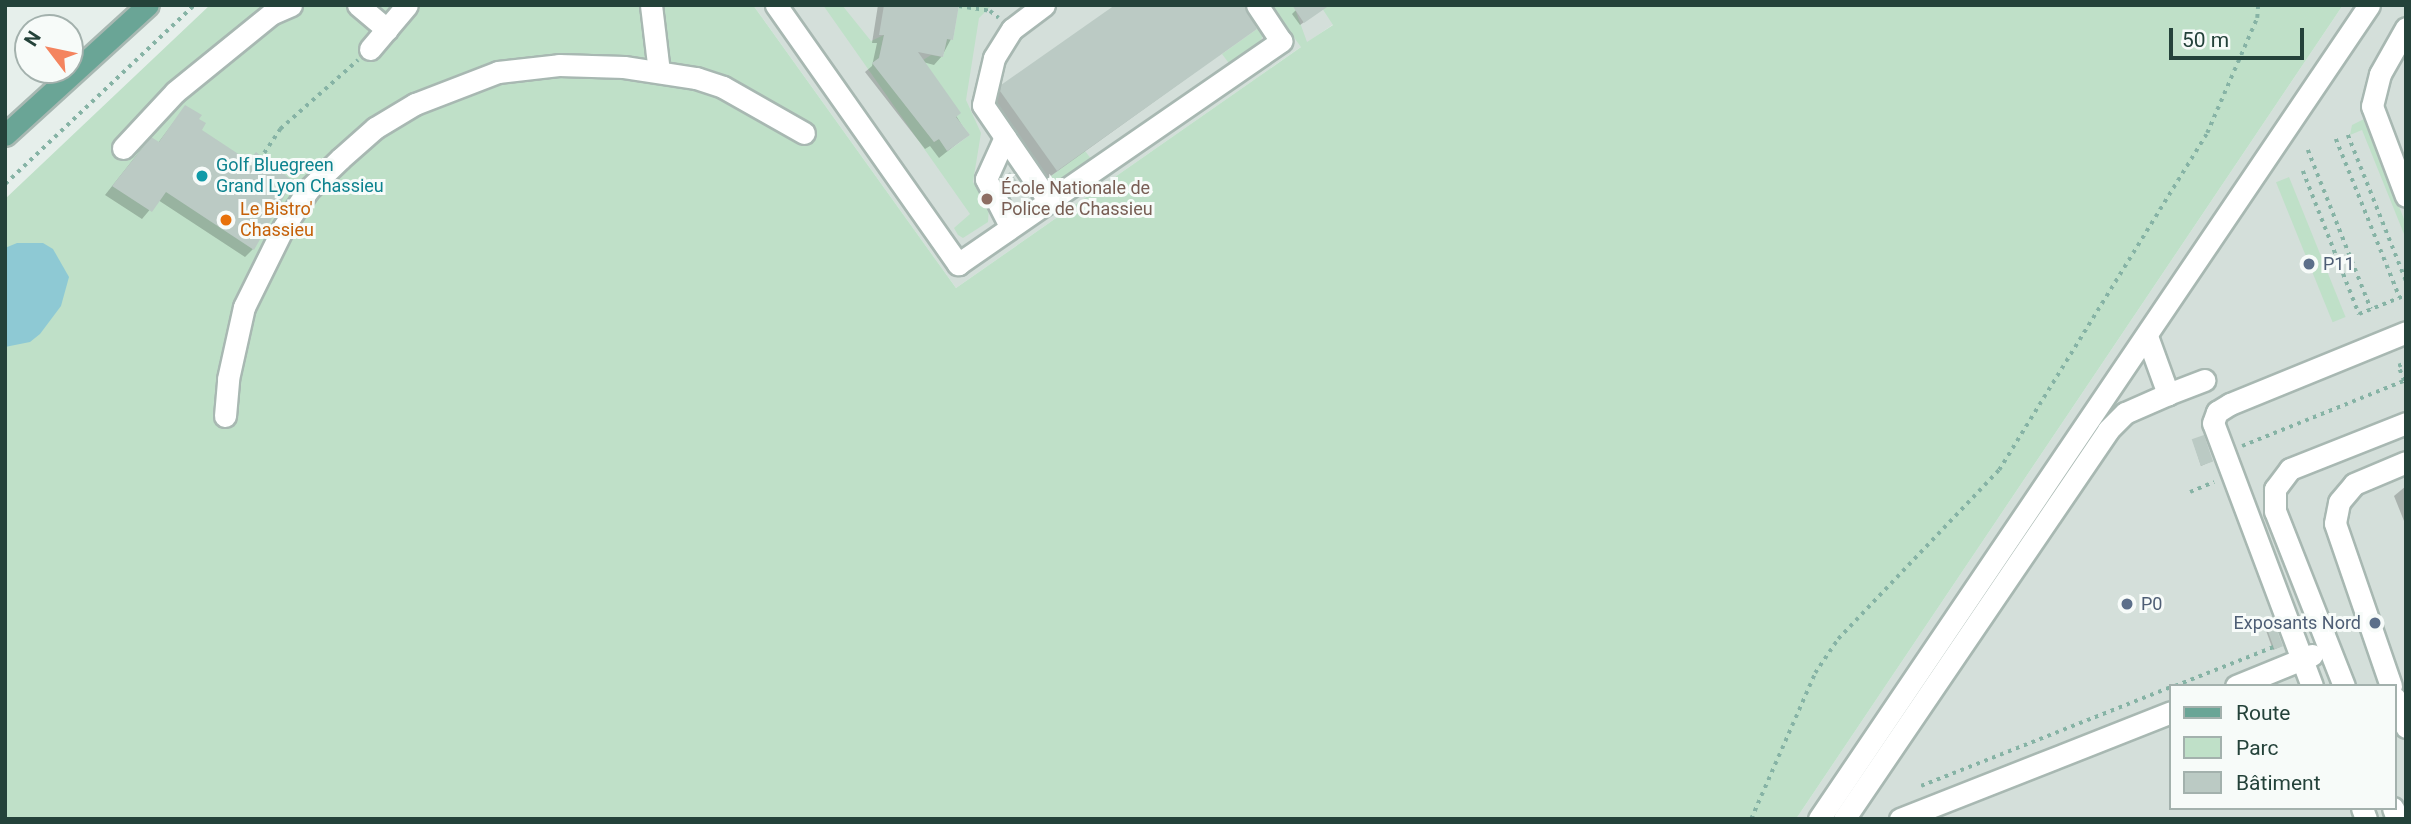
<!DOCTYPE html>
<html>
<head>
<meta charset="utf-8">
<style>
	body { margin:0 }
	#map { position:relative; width:2411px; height:824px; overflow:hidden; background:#e6efeb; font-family:Roboto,sans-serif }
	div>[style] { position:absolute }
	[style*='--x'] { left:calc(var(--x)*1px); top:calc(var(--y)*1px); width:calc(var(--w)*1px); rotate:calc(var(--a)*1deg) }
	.built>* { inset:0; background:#d4dfda }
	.green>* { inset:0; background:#bfe0c8; transform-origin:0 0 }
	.water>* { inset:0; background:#8ec9d4 }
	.shadow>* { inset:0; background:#0003 }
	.building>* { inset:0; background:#bbcac4; transform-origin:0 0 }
	.path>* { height:3.5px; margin-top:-1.75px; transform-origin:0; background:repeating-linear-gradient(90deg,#86b3a5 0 3.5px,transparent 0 8.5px) }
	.roads { filter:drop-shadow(2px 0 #a8b8b2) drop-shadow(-2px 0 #a8b8b2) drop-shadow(0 2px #a8b8b2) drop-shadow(0 -2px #a8b8b2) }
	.minor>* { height:21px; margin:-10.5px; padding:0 10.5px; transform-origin:10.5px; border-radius:10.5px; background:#fff }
	.major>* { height:21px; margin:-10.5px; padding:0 10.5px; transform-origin:10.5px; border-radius:10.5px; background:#6aa596 }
	.dots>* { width:19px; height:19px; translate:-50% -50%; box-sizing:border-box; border:4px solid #f7fbf9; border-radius:50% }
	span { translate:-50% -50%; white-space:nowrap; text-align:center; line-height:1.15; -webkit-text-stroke:6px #f7fbf9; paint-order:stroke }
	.culture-label { font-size:18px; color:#0d838f }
	.left { translate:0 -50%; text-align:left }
	.education-label { font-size:18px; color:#785e54 }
	.food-label { font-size:18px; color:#c56008 }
	.service-label { font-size:18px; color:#4e5e75 }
	.right { translate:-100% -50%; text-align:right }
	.frame { position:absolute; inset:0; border:7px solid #24423a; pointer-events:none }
	.legend { position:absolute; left:2169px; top:684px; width:228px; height:126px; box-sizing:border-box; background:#f7fbf9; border:2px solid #a3b1ad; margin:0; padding:9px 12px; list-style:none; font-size:21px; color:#24423a }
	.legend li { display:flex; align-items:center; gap:14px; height:35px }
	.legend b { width:35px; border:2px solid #a3b1ad }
	.north { position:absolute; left:14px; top:14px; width:70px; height:70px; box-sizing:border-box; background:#f7fbf9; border:2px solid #a3b1ad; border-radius:50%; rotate:302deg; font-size:19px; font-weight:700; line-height:28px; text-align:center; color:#24423a }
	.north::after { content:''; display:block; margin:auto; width:24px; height:32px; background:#f4845f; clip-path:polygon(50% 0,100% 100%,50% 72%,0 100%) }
	.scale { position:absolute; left:2169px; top:28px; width:135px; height:32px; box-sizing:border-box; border:4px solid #24423a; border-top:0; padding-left:9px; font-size:21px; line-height:24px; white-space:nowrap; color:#24423a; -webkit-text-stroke:5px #f7fbf9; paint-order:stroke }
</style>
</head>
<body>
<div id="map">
	<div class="built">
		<div style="clip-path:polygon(753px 5px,1361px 5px,956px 288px)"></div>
		<div style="clip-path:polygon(evenodd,2343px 5px,2406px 5px,2406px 819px,1796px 819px,2343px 5px,2171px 686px,2395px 686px,2395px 808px,2171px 808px,2171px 686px)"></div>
	</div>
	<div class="green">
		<div style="clip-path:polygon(210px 5px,753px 5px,956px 288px,1301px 47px,1270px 5px,1300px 5px,1295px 9px,1307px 42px,1333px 25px,1320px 5px,2343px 5px,1796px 819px,5px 819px,5px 199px)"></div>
		<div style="clip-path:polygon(823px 5px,842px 5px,871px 41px,884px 35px,879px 58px,873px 63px,934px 142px,939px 139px,948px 151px,970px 135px,956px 117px,960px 113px,923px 60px,931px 55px,943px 57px,947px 39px,953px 40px,959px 5px,992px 5px,979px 18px,966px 100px,981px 133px,973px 182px,989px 206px,988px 222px,963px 238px,958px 235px,954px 228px,970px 214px)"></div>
		<div style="clip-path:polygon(1260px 27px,1263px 36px,1257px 47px,1231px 66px,1222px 54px)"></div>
		<div style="clip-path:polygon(2364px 119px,2406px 224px,2406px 239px,2362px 130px,2350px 135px,2352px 125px)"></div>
		<div style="clip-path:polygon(1085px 151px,1092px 160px,1063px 184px,1047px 179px)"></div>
		<div style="left:2289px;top:177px;width:151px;height:14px;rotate:68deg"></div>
	</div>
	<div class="water">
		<div style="clip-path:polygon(17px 243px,43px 243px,53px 249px,69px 277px,61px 306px,40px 334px,30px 342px,5px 347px,5px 248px)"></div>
	</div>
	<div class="shadow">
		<div style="clip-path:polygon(878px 5px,957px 5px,951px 39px,942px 56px,934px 65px,923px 62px,968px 135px,939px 158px,930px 146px,925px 149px,865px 72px,872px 66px,877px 43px,872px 43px)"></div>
		<div style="clip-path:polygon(1296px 10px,1317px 13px,1300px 25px,1292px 14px)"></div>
		<div style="clip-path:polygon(1255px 29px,1048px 178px,992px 100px,1002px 87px)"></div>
		<div style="clip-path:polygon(185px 107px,197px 120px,253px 249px,245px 257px,158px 200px,142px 219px,105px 195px,143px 147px,158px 143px)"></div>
		<div style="clip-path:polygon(1010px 175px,1019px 187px,1008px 195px,1001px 182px)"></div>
		<div style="clip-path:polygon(2193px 441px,2211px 461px,2210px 462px,2201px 466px)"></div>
		<div style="clip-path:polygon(2406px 486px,2406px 526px,2394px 496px)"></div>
		<div style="clip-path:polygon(2272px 621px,2280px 647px,2273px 650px,2264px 625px)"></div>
	</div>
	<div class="building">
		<div style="clip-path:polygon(884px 5px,959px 5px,953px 40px,947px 39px,943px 57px,918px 52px,961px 113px,956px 117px,970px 135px,947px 151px,939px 139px,934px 142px,872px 63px,879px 58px,884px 35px,879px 35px)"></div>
		<div style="clip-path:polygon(1115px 5px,1244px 5px,1257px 29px,1057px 171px,1000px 91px,1001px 85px)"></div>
		<div style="clip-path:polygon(1292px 5px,1330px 5px,1304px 23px)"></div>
		<div style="clip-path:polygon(185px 105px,202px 115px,199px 119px,206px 123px,202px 130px,249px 161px,256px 152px,293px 181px,254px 250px,166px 192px,152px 212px,112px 186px,151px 137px,159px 142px)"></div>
		<div style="clip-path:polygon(1010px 172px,1021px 187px,1010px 195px,1001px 179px)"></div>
		<div style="left:2204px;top:435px;width:28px;height:13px;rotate:71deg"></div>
		<div style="left:2273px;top:619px;width:29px;height:9px;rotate:70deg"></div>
	</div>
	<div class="path">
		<div style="--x:959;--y:6;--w:31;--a:9"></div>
		<div style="--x:990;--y:11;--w:11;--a:38"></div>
		<div style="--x:2348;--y:135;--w:157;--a:68.3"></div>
		<div style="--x:2336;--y:139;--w:171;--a:68.1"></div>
		<div style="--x:2308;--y:150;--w:171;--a:68.4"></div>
		<div style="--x:264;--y:153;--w:29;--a:-56"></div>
		<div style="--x:280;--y:129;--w:104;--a:-41.5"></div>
		<div style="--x:2303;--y:171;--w:154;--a:68.6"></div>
		<div style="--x:2359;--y:314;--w:51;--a:-22"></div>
		<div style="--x:5;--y:184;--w:260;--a:-43.4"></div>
		<div style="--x:2242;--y:446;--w:175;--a:-21.9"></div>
		<div style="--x:2404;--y:381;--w:16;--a:-112"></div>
		<div style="--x:2398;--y:366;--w:9;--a:-21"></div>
		<div style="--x:2190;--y:492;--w:26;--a:-23"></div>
		<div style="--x:2175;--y:686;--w:109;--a:-21.6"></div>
		<div style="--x:1921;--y:786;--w:269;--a:-21.6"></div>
		<div style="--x:1751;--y:819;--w:159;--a:-66.3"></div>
		<div style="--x:1815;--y:673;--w:41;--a:-55.9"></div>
		<div style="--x:1838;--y:639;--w:233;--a:-46.4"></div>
		<div style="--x:1999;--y:470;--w:396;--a:-58.3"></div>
		<div style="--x:2207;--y:133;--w:125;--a:-66.5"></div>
		<div style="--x:2257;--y:18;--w:13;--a:-86"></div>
	</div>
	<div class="roads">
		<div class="minor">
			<div style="--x:358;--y:5;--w:38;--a:40"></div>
			<div style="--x:651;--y:5;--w:67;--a:83.2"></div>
			<div style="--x:776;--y:5;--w:317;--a:54.9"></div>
			<div style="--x:958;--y:264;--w:393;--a:-34.6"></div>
			<div style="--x:1281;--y:41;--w:43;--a:-123.7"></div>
			<div style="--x:1044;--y:5;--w:40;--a:143"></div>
			<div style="--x:1012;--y:29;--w:34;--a:122"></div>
			<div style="--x:994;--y:58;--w:48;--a:103.2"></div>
			<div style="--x:983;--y:105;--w:115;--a:55.6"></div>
			<div style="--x:2406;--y:28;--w:53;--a:119.5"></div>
			<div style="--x:2380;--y:74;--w:33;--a:104"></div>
			<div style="--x:2372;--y:106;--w:96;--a:69.3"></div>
			<div style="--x:370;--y:49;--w:57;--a:-49.9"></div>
			<div style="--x:1005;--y:137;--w:46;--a:114.3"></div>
			<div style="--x:986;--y:179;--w:53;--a:62.9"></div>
			<div style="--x:123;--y:148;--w:76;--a:-47.1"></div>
			<div style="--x:175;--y:92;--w:124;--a:-39.1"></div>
			<div style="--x:271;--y:14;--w:22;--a:-24"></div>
			<div style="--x:2147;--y:336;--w:62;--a:70.1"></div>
			<div style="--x:2168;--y:394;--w:39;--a:-21"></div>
			<div style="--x:225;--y:416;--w:37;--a:-85"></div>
			<div style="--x:228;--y:379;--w:74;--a:-77.5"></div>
			<div style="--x:244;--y:307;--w:88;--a:-63.7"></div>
			<div style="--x:283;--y:228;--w:45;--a:-56.7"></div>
			<div style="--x:308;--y:190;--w:45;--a:-44.1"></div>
			<div style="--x:340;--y:159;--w:47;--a:-41.5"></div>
			<div style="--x:375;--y:128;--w:47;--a:-31"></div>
			<div style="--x:415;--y:104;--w:89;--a:-21.1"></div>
			<div style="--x:498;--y:72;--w:61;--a:-6.5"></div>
			<div style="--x:559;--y:65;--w:65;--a:1.8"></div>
			<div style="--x:624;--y:67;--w:73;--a:8.7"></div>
			<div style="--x:696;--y:78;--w:28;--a:18"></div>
			<div style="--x:723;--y:87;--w:93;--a:29.6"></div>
			<div style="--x:2236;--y:686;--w:82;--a:-22.2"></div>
			<div style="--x:2312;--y:686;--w:281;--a:-110.6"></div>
			<div style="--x:2213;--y:423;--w:12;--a:-70"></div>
			<div style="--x:2217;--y:412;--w:15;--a:-32"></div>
			<div style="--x:2230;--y:404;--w:190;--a:-22.2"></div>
			<div style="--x:2344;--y:686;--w:188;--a:-111.5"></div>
			<div style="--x:2275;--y:511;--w:22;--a:-90"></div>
			<div style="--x:2275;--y:489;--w:25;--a:-53"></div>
			<div style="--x:2290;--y:469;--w:125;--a:-21.6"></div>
			<div style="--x:2391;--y:686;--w:172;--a:-109"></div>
			<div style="--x:2335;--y:523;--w:21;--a:-79"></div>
			<div style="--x:2339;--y:502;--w:23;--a:-50"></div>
			<div style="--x:2354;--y:484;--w:56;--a:-22.9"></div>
			<div style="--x:2395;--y:698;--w:31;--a:69"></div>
			<div style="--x:2362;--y:808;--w:12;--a:70"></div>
			<div style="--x:2393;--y:808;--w:12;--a:70"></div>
			<div style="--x:1819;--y:819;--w:982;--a:-55.95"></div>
			<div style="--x:1844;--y:819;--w:470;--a:-55.8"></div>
			<div style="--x:2108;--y:430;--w:24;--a:-45"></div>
			<div style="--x:2125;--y:413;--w:47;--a:-23.8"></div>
			<div style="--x:1900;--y:819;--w:291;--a:-21.5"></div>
		</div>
		<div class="major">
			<div style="--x:5;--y:135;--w:193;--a:-42.3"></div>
		</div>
	</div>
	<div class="dots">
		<div style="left:202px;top:176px;background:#0f9aa8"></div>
		<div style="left:987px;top:199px;background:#8d6e63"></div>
		<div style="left:226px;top:220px;background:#e8710a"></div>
		<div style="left:2309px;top:264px;background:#5c6f8a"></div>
		<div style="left:2127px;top:604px;background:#5c6f8a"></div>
		<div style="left:2375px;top:623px;background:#5c6f8a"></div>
	</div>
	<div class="culture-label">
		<span class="left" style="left:216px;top:176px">Golf Bluegreen<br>Grand Lyon Chassieu</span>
	</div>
	<div class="education-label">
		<span class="left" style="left:1001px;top:199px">École Nationale de<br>Police de Chassieu</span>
	</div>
	<div class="food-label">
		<span class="left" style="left:240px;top:220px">Le Bistro'<br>Chassieu</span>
	</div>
	<div class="service-label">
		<span class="left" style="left:2323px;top:264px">P11</span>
		<span class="left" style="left:2141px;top:604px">P0</span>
		<span class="right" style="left:2361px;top:623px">Exposants Nord</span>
	</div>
	<div class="frame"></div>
	<ul class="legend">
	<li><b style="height:9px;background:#6aa596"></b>Route</li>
	<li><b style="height:19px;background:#bfe0c8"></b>Parc</li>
	<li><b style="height:19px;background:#bbcac4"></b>Bâtiment</li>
	</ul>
	<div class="north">N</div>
	<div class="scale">50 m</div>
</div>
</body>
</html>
